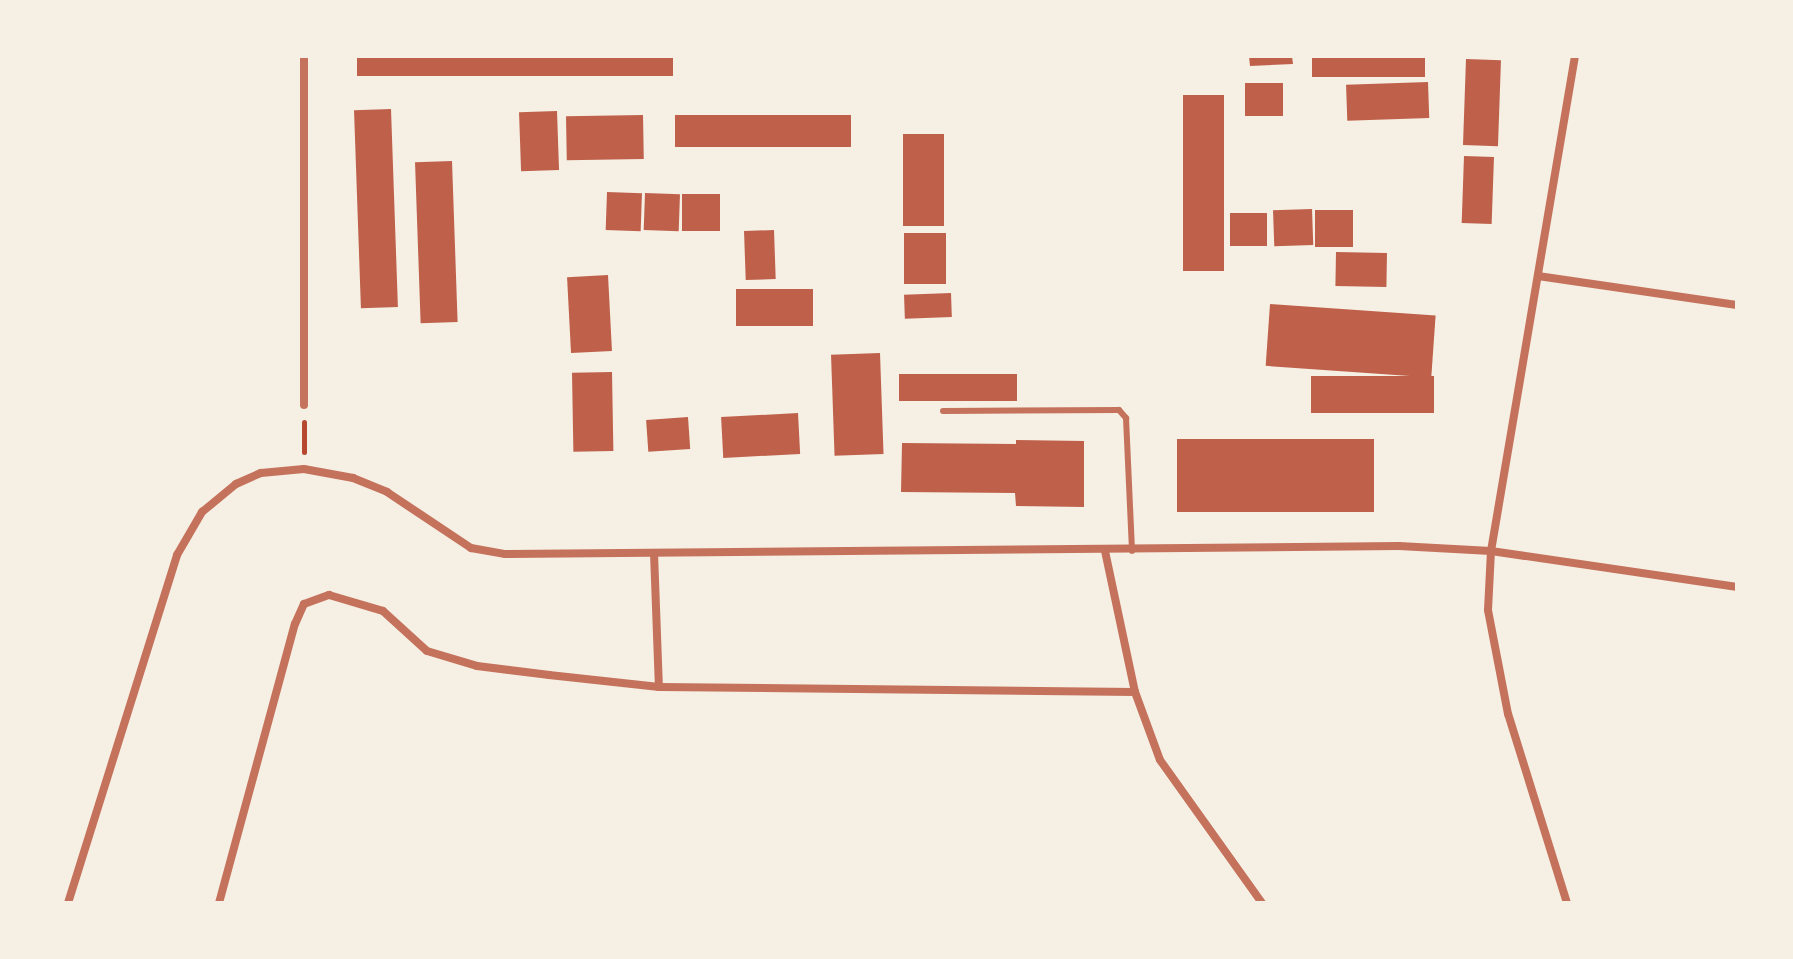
<!DOCTYPE html>
<html>
<head>
<meta charset="utf-8">
<style>
	body { margin:0 }
	#map { position:relative; width:1793px; height:959px; overflow:hidden; background:#f6efe4; font-family:"Varela Round",sans-serif }
	div>[style] { position:absolute }
	[style*='--x'] { left:calc(var(--x)*1px); top:calc(var(--y)*1px); width:calc(var(--w)*1px); rotate:calc(var(--a)*1deg) }
	.building>* { inset:0; background:#bf614a; transform-origin:0 0 }
	.path>* { height:5px; margin:-2.5px; padding:0 2.5px; transform-origin:2.5px; border-radius:2.5px; background:#b5482f }
	.service>* { height:6px; margin:-3px; padding:0 3px; transform-origin:3px; border-radius:3px; background:#c5725c }
	.minor>* { height:8px; margin:-4px; padding:0 4px; transform-origin:4px; border-radius:4px; background:#c5725c }
	span { translate:-50% -50%; white-space:nowrap; text-align:center; line-height:1.15; -webkit-text-stroke:8px #f6efe4; paint-order:stroke }
	.frame { position:absolute; inset:0; border:58px solid #f6efe4; pointer-events:none }
</style>
</head>
<body>
<div id="map">
	<div class="building">
		<div style="left:357px;top:56px;width:316px;height:20px"></div>
		<div style="clip-path:polygon(1249px 56px,1292px 56px,1293px 64px,1250px 66px)"></div>
		<div style="left:1312px;top:56px;width:113px;height:21px"></div>
		<div style="left:1466px;top:59px;width:35px;height:86px;rotate:2deg"></div>
		<div style="left:1428px;top:82px;width:36px;height:82px;rotate:88deg"></div>
		<div style="left:1245px;top:83px;width:38px;height:33px"></div>
		<div style="left:1183px;top:95px;width:41px;height:176px"></div>
		<div style="left:391px;top:109px;width:198px;height:37px;rotate:88deg"></div>
		<div style="left:557px;top:111px;width:59px;height:38px;rotate:88deg"></div>
		<div style="left:643px;top:115px;width:44px;height:77px;rotate:89deg"></div>
		<div style="left:675px;top:115px;width:176px;height:32px"></div>
		<div style="left:903px;top:134px;width:41px;height:92px"></div>
		<div style="left:1464px;top:156px;width:30px;height:67px;rotate:2deg"></div>
		<div style="left:452px;top:161px;width:161px;height:37px;rotate:88deg"></div>
		<div style="left:607px;top:192px;width:35px;height:38px;rotate:2deg"></div>
		<div style="left:645px;top:193px;width:35px;height:37px;rotate:2deg"></div>
		<div style="left:682px;top:194px;width:38px;height:37px"></div>
		<div style="left:1312px;top:209px;width:36px;height:39px;rotate:88deg"></div>
		<div style="left:1315px;top:210px;width:38px;height:37px"></div>
		<div style="left:1230px;top:213px;width:37px;height:33px"></div>
		<div style="left:774px;top:230px;width:49px;height:30px;rotate:88deg"></div>
		<div style="left:904px;top:233px;width:42px;height:51px"></div>
		<div style="left:1336px;top:252px;width:51px;height:34px;rotate:1deg"></div>
		<div style="left:608px;top:275px;width:76px;height:41px;rotate:87deg"></div>
		<div style="left:736px;top:289px;width:77px;height:37px"></div>
		<div style="left:951px;top:293px;width:24px;height:47px;rotate:88deg"></div>
		<div style="left:1270px;top:304px;width:166px;height:62px;rotate:4deg"></div>
		<div style="left:880px;top:353px;width:101px;height:49px;rotate:88deg"></div>
		<div style="left:612px;top:372px;width:79px;height:40px;rotate:89deg"></div>
		<div style="left:899px;top:374px;width:118px;height:27px"></div>
		<div style="left:1311px;top:376px;width:123px;height:37px"></div>
		<div style="left:798px;top:413px;width:41px;height:77px;rotate:87deg"></div>
		<div style="left:688px;top:417px;width:32px;height:42px;rotate:86deg"></div>
		<div style="left:1374px;top:439px;width:73px;height:197px;rotate:90deg"></div>
		<div style="clip-path:polygon(1016px 440px,1084px 441px,1084px 507px,1016px 506px,1015px 493px,901px 492px,902px 443px,1016px 444px)"></div>
	</div>
	<div class="path">
		<div style="--x:304;--y:452;--w:30;--a:-90"></div>
	</div>
	<div class="service">
		<div style="--x:943;--y:411;--w:176;--a:-0.3"></div>
		<div style="--x:1119;--y:410;--w:11;--a:49"></div>
		<div style="--x:1126;--y:418;--w:133;--a:87.4"></div>
	</div>
	<div class="minor">
		<div style="--x:1538;--y:276;--w:201;--a:8.3"></div>
		<div style="--x:304;--y:405;--w:349;--a:-90"></div>
		<div style="--x:1105;--y:551;--w:144;--a:78"></div>
		<div style="--x:1135;--y:692;--w:72;--a:69.8"></div>
		<div style="--x:1160;--y:760;--w:176;--a:54.5"></div>
		<div style="--x:654;--y:553;--w:134;--a:87.9"></div>
		<div style="--x:68;--y:903;--w:365;--a:-72.6"></div>
		<div style="--x:177;--y:555;--w:50;--a:-59.8"></div>
		<div style="--x:202;--y:512;--w:44;--a:-39.5"></div>
		<div style="--x:236;--y:484;--w:27;--a:-24"></div>
		<div style="--x:261;--y:473;--w:43;--a:-5.3"></div>
		<div style="--x:304;--y:469;--w:50;--a:10.4"></div>
		<div style="--x:353;--y:478;--w:37;--a:22"></div>
		<div style="--x:387;--y:492;--w:101;--a:33.7"></div>
		<div style="--x:471;--y:548;--w:35;--a:10"></div>
		<div style="--x:505;--y:554;--w:894;--a:-0.51"></div>
		<div style="--x:1399;--y:546;--w:92;--a:3.1"></div>
		<div style="--x:1491;--y:551;--w:249;--a:8.3"></div>
		<div style="--x:219;--y:903;--w:289;--a:-74.8"></div>
		<div style="--x:295;--y:624;--w:22;--a:-66"></div>
		<div style="--x:304;--y:604;--w:27;--a:-20"></div>
		<div style="--x:329;--y:595;--w:56;--a:16.5"></div>
		<div style="--x:383;--y:611;--w:59;--a:42.3"></div>
		<div style="--x:427;--y:651;--w:52;--a:16.7"></div>
		<div style="--x:477;--y:666;--w:73;--a:7.1"></div>
		<div style="--x:549;--y:675;--w:111;--a:6.2"></div>
		<div style="--x:659;--y:687;--w:476;--a:0.6"></div>
		<div style="--x:1567;--y:903;--w:198;--a:-107.3"></div>
		<div style="--x:1508;--y:714;--w:106;--a:-100.9"></div>
		<div style="--x:1488;--y:610;--w:59;--a:-87.1"></div>
		<div style="--x:1491;--y:551;--w:502;--a:-80.37"></div>
	</div>
	<div class="frame"></div>
</div>
</body>
</html>
